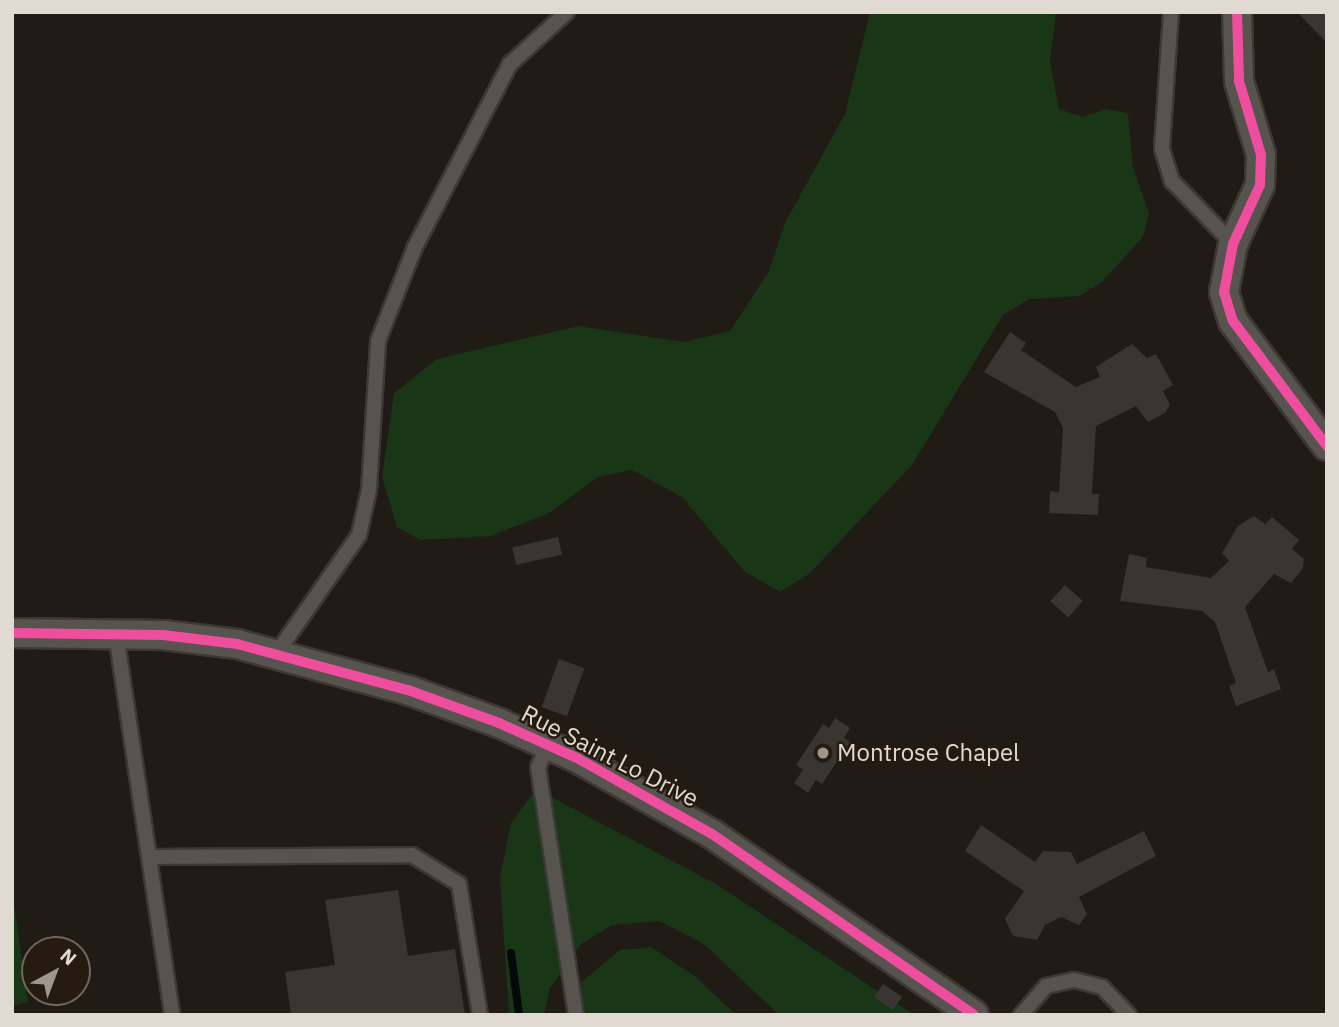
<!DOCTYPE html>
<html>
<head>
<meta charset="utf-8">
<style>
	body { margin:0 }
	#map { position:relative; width:1339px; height:1027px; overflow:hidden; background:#201b15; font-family:"IBM Plex Sans",sans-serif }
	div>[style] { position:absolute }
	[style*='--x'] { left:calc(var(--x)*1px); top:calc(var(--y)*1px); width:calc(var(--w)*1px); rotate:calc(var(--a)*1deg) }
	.green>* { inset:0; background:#193617 }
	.stream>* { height:8px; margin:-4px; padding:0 4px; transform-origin:4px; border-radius:4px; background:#030909 }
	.building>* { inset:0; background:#393530; transform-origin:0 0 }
	.roads { filter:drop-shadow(2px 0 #3c3834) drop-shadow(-2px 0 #3c3834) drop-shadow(0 2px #3c3834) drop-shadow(0 -2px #3c3834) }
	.service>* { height:14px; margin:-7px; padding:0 7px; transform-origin:7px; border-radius:7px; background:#57534e }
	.minor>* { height:28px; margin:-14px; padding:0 14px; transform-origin:14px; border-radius:14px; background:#57534e }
	.cycleway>* { height:10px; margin:-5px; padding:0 5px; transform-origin:5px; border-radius:5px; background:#ef4d9e }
	.dots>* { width:19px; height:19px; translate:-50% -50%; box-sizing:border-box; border:4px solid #251b10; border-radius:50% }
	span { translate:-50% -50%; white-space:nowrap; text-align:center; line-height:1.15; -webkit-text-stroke:5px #251b10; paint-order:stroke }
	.poi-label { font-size:24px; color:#e1dad2 }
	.left { translate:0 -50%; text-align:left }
	.street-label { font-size:24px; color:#e1dad2 }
	.frame { position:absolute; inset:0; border:14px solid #e1dad2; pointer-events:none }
	.north { position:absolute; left:21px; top:936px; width:70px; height:70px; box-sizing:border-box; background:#251b10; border:2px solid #70675e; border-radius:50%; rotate:41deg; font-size:19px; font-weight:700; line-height:28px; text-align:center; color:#e1dad2 }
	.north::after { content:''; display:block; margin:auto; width:24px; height:32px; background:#9d9790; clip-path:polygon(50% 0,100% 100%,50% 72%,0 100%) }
</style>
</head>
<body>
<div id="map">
	<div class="green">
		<div style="clip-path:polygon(870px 12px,1056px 12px,1050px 62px,1059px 109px,1083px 117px,1105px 109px,1128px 113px,1133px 167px,1149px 213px,1143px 237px,1102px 282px,1079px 296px,1029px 299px,1003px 315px,912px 465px,809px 574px,780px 592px,744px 571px,682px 497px,632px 470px,598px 477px,549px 513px,491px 536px,420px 540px,397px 527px,382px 477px,394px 393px,437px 359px,578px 326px,684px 342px,730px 331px,769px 271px,785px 223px,845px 114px)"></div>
		<div style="clip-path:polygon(536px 789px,716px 884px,914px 1015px,779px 1015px,704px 944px,659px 921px,612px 925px,581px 944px,550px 988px,544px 1015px,509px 1015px,500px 877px,511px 823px)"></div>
		<div style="clip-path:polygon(12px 889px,28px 1002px,12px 1006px)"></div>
		<div style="clip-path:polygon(651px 947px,696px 977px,736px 1015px,584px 1015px,581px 982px,620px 950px)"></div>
	</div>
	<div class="stream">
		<div style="--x:511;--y:953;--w:63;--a:82.6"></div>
	</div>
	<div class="building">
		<div style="clip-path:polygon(1297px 12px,1327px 12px,1327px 43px)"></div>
		<div style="clip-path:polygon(1010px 332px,1026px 343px,1021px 350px,1076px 387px,1100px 377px,1096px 367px,1132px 344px,1147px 358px,1156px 354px,1173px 385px,1163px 391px,1170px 405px,1165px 413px,1148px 422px,1136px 406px,1096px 426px,1092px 494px,1099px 494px,1098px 515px,1049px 513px,1050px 491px,1059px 492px,1063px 428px,1055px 412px,984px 372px)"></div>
		<div style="clip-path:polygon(1254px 516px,1265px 524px,1272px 517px,1299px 540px,1292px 549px,1304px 559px,1303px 568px,1291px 583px,1274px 574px,1245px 607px,1268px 672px,1274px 669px,1281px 689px,1236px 706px,1229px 686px,1236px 683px,1215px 622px,1202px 611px,1120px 601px,1129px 554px,1147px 558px,1146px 567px,1211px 578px,1229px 561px,1222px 553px,1238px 526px)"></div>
		<div style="left:558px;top:537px;width:18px;height:47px;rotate:77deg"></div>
		<div style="left:1065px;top:585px;width:24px;height:22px;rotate:42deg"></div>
		<div style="left:559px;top:659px;width:27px;height:51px;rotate:20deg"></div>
		<div style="clip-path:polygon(835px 718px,850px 728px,844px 738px,850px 742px,822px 784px,816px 780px,808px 793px,794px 783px,803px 770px,796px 765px,823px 724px,829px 728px)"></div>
		<div style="clip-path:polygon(981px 825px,1035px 862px,1043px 851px,1071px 852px,1077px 864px,1144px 831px,1156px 856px,1079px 897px,1087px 914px,1079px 925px,1061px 917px,1045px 925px,1037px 940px,1013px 936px,1005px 919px,1024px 891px,965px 851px)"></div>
		<div style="clip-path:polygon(398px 890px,408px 956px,455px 949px,465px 1015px,291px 1015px,285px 972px,335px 965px,325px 900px)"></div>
		<div style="left:883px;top:984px;width:23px;height:16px;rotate:34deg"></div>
	</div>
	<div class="roads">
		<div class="service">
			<div style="--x:1171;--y:12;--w:137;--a:93.8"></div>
			<div style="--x:1162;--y:149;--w:34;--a:73"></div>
			<div style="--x:1172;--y:181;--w:88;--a:45.9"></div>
			<div style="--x:116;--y:634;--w:385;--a:81.6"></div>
			<div style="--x:276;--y:654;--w:145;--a:-55.1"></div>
			<div style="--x:359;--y:535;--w:46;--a:-77.5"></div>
			<div style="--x:369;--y:490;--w:149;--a:-86.5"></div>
			<div style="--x:378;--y:341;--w:101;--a:-68.5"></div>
			<div style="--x:415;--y:247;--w:206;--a:-62.6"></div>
			<div style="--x:510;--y:64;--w:77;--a:-42.4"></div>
			<div style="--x:548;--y:745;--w:24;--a:114"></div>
			<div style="--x:538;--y:767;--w:251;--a:81.3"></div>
			<div style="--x:149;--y:857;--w:263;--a:-0.4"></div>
			<div style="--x:412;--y:855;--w:55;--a:31.7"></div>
			<div style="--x:459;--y:884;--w:133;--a:80.9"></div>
			<div style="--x:1021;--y:1015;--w:38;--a:-49"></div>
			<div style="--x:1046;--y:986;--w:29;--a:-12"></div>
			<div style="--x:1074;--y:980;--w:29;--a:14"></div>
			<div style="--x:1102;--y:987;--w:39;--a:46"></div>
		</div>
		<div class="minor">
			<div style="--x:1237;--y:12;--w:69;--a:88.3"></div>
			<div style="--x:1239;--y:81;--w:77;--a:73.4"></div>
			<div style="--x:1261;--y:155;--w:30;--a:92"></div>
			<div style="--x:1260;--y:185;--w:65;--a:114.6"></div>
			<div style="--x:1233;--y:244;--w:49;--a:100.6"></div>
			<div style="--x:1224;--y:292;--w:30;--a:73"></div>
			<div style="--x:1233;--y:321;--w:156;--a:53.1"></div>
			<div style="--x:12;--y:633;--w:151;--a:0.8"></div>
			<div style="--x:163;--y:635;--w:75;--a:6.9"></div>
			<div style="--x:237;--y:644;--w:177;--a:15.1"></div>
			<div style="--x:408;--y:690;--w:97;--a:19.9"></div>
			<div style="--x:499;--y:723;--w:85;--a:24.2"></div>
			<div style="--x:577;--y:758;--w:155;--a:29.4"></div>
			<div style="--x:712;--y:834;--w:318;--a:34.6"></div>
		</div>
	</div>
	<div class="cycleway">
		<div style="--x:1237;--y:12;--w:69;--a:88.3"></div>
		<div style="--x:1239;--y:81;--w:77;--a:73.4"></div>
		<div style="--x:1261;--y:155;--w:30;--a:92"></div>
		<div style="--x:1260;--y:185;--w:65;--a:114.6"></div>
		<div style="--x:1233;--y:244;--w:49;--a:100.6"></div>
		<div style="--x:1224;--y:292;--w:30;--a:73"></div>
		<div style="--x:1233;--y:321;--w:156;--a:53.1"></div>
		<div style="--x:12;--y:633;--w:151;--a:0.8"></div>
		<div style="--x:163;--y:635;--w:75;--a:6.9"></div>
		<div style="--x:237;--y:644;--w:177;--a:15.1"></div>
		<div style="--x:408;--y:690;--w:97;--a:19.9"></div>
		<div style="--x:499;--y:723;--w:85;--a:24.2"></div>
		<div style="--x:577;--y:758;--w:155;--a:29.4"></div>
		<div style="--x:712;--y:834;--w:318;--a:34.6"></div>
	</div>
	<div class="dots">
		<div style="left:823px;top:753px;background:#9d9790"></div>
	</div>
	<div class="poi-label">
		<span class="left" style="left:837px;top:753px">Montrose Chapel</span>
	</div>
	<div class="street-label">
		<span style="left:610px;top:756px;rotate:27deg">Rue Saint Lo Drive</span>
	</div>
	<div class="frame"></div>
	<div class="north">N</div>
</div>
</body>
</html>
